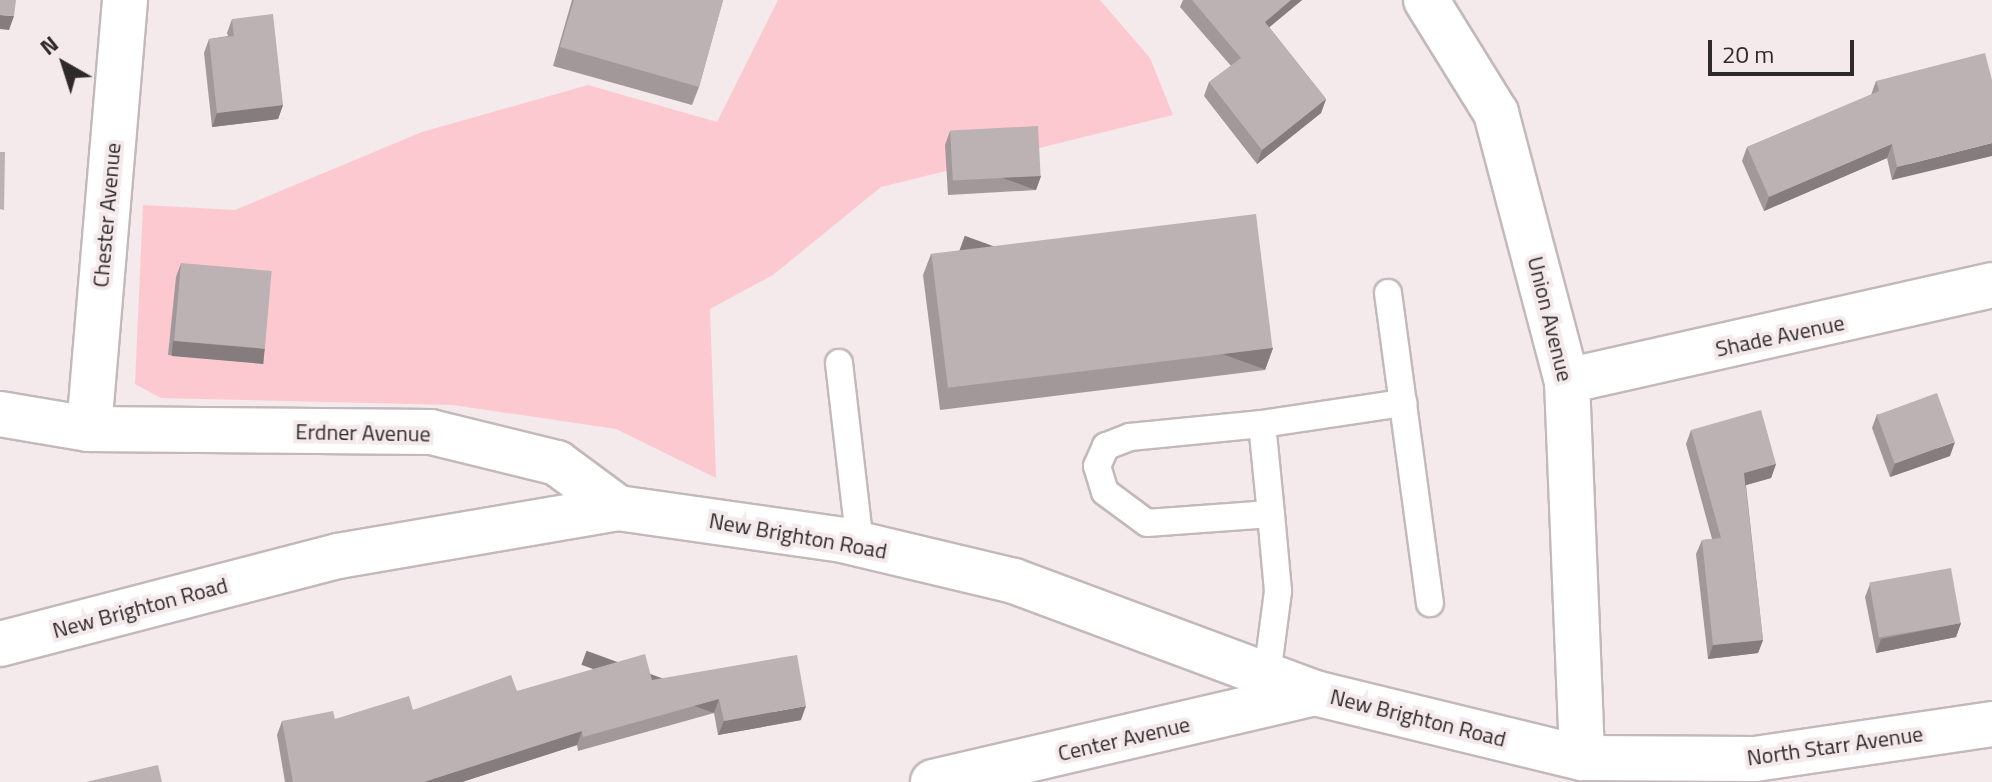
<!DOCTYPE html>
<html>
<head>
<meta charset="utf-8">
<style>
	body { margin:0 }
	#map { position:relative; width:1992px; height:782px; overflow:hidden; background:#f4e9eb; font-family:"Titillium Web",sans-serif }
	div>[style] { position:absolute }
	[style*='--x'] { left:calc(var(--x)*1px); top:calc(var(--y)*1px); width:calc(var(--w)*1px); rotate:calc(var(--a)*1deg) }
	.green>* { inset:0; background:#fdc9d1 }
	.roads { filter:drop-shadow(2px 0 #c3b9ba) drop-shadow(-2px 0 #c3b9ba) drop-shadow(0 2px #c3b9ba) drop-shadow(0 -2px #c3b9ba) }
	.service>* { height:26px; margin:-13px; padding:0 13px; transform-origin:13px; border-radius:13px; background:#fff }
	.minor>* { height:44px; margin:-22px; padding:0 22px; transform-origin:22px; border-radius:22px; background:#fff }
	.tertiary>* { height:44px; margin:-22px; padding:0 22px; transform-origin:22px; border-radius:22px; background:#fff }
	.wall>* { inset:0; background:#a2989a }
	.shaded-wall>* { inset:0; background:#847c7d; transform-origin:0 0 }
	.building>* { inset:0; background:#bcb1b3; transform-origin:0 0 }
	span { translate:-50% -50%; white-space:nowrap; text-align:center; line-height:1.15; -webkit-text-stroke:8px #f4e9eb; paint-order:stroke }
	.street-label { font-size:22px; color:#2e2a2a }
	.north { position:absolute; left:24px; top:24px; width:80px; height:80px; -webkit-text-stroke:6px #f4e9eb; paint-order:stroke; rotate:321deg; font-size:22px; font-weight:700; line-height:32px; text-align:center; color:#2e2a2a }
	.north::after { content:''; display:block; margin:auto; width:28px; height:36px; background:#2e2a2a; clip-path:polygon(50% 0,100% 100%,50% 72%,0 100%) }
	.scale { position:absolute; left:1708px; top:40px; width:146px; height:36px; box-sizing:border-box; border:4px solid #2e2a2a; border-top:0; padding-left:10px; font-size:24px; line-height:28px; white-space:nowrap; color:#2e2a2a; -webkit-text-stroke:6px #f4e9eb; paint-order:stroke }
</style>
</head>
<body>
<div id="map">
	<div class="green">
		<div style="clip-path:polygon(778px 0,1100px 0,1150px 58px,1173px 115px,881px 187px,773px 275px,710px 309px,716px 478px,616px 429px,453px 405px,161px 398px,135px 384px,143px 205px,235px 210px,422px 132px,588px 85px,717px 122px)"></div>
	</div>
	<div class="roads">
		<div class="service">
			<div style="--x:1388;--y:293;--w:313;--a:82.3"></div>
			<div style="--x:839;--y:363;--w:183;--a:83.4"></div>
			<div style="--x:1262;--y:424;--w:143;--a:-8.5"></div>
			<div style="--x:1267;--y:675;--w:85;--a:-82.5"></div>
			<div style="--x:1278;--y:591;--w:77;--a:-95.2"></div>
			<div style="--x:1271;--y:514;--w:90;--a:-95.7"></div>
			<div style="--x:1262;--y:424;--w:133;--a:174.4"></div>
			<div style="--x:1130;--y:437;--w:26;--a:159"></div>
			<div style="--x:1106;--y:446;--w:22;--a:114"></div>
			<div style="--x:1097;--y:466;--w:27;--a:73"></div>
			<div style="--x:1105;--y:492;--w:52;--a:36.4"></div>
			<div style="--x:1147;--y:523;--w:124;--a:-4.2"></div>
		</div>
		<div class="minor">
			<div style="--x:1567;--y:381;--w:436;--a:-12.7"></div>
			<div style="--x:0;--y:414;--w:90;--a:9.6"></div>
			<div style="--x:89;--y:429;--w:342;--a:0.5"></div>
			<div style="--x:431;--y:432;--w:130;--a:13.8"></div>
			<div style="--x:557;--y:463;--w:76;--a:36.4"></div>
			<div style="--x:89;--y:429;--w:431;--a:-85.2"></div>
			<div style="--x:933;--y:782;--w:392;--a:-13.1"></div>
		</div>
		<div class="tertiary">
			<div style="--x:1426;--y:0;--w:133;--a:58.2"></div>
			<div style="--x:1496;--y:113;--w:277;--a:75.2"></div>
			<div style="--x:1567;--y:381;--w:377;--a:87.7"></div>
			<div style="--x:0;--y:644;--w:349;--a:-14.6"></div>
			<div style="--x:338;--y:556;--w:284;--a:-9.7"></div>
			<div style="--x:618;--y:508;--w:226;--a:8.1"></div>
			<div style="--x:842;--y:540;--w:177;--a:13.4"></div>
			<div style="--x:1014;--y:581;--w:321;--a:20.4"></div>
			<div style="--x:1315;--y:693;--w:275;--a:13.7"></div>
			<div style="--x:1582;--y:758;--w:173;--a:0.3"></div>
			<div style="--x:1755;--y:759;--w:240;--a:-8.4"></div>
		</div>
	</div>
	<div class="wall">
		<div style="clip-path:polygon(572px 0,723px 0,699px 87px,692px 105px,553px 66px)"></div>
		<div style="clip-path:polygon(1183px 0,1302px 0,1269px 27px,1326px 99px,1321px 113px,1257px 164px,1204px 96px,1209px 82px,1231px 66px,1180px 7px)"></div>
		<div style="clip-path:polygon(232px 19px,283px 105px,278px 119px,212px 127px,204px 53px,209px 39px,228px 36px,227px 33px)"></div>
		<div style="clip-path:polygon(1992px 80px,1892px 180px,1887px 158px,1764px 211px,1742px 161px,1747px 147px,1871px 95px,1876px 81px)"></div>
		<div style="clip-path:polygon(950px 131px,1041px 176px,1036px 190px,948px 195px,945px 145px)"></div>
		<div style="clip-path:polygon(931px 254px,1273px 348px,1265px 370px,940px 410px,923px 275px)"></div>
		<div style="clip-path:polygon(181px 263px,265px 349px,260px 363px,168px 355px,176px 277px)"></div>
		<div style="clip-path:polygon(1877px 414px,1950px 456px,1890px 477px,1872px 428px)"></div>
		<div style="clip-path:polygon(1691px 430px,1776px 464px,1771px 478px,1746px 485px,1763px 640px,1758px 653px,1708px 659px,1696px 554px,1702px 540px,1712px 539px,1686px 444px)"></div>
		<div style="clip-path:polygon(1870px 584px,1961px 623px,1956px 637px,1876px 653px,1865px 597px)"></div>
		<div style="clip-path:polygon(652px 680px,801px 720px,718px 735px,714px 713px,578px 751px,577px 745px,462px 782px,285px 782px,277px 735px,282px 721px,335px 719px,413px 710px,517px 691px)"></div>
	</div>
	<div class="shaded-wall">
		<div style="clip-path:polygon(1291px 0,1302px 0,1260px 35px,1265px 22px)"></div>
		<div style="clip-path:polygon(0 15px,14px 16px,9px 30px,0 29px)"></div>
		<div style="clip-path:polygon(1326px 99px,1321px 113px,1257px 164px,1262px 150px)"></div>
		<div style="clip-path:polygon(283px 105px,278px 119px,212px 127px,217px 113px)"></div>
		<div style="clip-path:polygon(1992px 143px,1992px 156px,1892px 180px,1897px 167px)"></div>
		<div style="clip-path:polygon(1892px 144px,1887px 158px,1764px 211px,1769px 197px)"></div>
		<div style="left:1041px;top:176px;width:15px;height:88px;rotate:110deg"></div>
		<div style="left:173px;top:341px;width:92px;height:15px;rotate:5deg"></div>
		<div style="left:1273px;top:348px;width:23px;height:328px;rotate:110deg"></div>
		<div style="clip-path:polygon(1955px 442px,1950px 456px,1890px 477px,1895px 463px)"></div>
		<div style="clip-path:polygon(1776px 464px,1771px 478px,1739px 487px,1744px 473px)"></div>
		<div style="clip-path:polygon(1961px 623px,1956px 637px,1876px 653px,1881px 639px)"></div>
		<div style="clip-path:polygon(1763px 640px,1758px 653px,1708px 659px,1713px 645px)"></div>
		<div style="left:719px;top:699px;width:15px;height:141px;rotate:110deg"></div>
		<div style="clip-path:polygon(806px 706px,801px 720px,718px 735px,724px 721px)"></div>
		<div style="clip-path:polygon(582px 731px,577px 745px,462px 782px,424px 782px)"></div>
	</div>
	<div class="building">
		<div style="clip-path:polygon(0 0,16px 0,14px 16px,0 15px)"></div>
		<div style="clip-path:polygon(574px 0,723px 0,699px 87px,560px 47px)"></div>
		<div style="clip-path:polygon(1192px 0,1291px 0,1265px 22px,1326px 99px,1262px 150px,1209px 82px,1241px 58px)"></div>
		<div style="clip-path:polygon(273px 14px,283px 105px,217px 113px,209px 39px,234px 36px,232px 19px)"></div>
		<div style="clip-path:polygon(1985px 53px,1992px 80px,1992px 143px,1897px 167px,1892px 144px,1769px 197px,1747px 147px,1879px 91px,1876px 81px)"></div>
		<div style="left:1038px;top:126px;width:50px;height:88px;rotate:87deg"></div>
		<div style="clip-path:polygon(0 152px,5px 152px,4px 210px,0 209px)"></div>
		<div style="left:1256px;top:214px;width:135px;height:327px;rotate:83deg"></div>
		<div style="left:181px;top:263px;width:91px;height:78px;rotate:5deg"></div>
		<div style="left:1937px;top:393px;width:52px;height:64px;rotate:70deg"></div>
		<div style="clip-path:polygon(1761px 410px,1776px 464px,1744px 473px,1763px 640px,1713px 645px,1702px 540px,1721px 538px,1691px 430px)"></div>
		<div style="left:1951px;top:568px;width:56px;height:83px;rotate:80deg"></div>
		<div style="clip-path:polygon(645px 654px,652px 680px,797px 655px,806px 706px,724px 721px,719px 699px,583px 737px,582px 731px,424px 782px,293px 782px,282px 721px,333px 711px,335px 719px,409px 696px,413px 710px,511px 675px,517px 691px)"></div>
		<div style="clip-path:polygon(158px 765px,162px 782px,86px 782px)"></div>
	</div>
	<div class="street-label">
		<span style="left:107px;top:215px;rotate:-85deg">Chester Avenue</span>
		<span style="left:1550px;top:319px;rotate:76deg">Union Avenue</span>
		<span style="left:1780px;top:336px;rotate:-12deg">Shade Avenue</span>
		<span style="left:363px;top:433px;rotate:1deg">Erdner Avenue</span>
		<span style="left:798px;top:536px;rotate:10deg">New Brighton Road</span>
		<span style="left:140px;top:608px;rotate:-15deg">New Brighton Road</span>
		<span style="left:1418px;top:718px;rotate:14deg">New Brighton Road</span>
		<span style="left:1124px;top:739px;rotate:-13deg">Center Avenue</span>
		<span style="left:1835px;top:746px;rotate:-8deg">North Starr Avenue</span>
	</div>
	<div class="north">N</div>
	<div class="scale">20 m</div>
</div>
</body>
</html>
